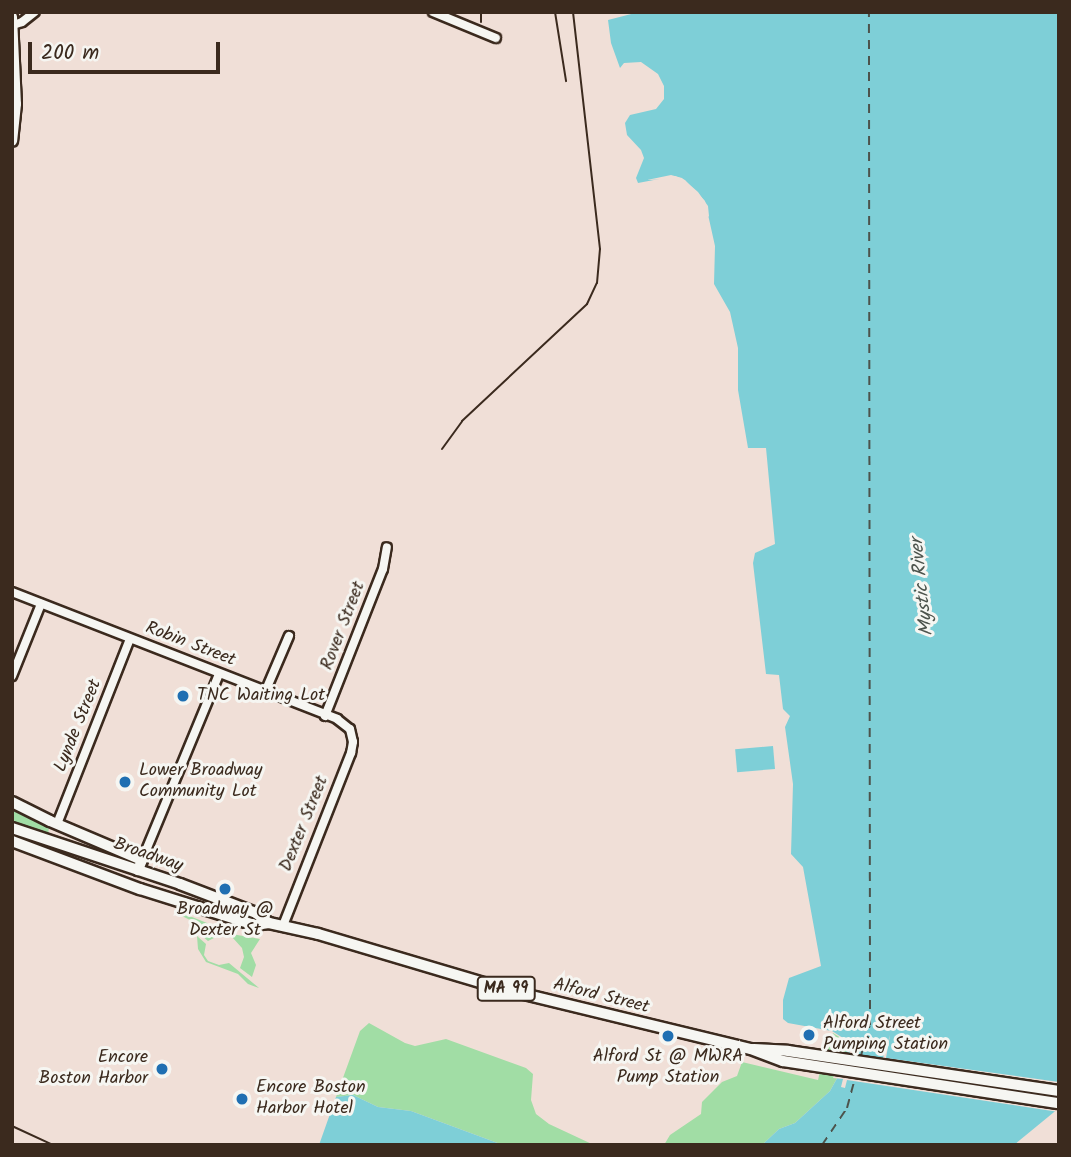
<!DOCTYPE html>
<html>
<head>
<meta charset="utf-8">
<style>
	body { margin:0 }
	#map { position:relative; width:1071px; height:1157px; overflow:hidden; background:#f0dfd7; font-family:Kalam,sans-serif }
	div>[style] { position:absolute }
	[style*='--x'] { left:calc(var(--x)*1px); top:calc(var(--y)*1px); width:calc(var(--w)*1px); rotate:calc(var(--a)*1deg) }
	.green>* { inset:0; background:#a1dda5 }
	.water>* { inset:0; background:#7ecfd7; transform-origin:0 0 }
	.pier>* { inset:0; background:#f0dfd7 }
	.ferry>* { height:2px; margin-top:-1px; transform-origin:0; background:repeating-linear-gradient(90deg,#4c534c 0 9px,transparent 0 16px) }
	.roads { filter:drop-shadow(2px 0 #3b2a1e) drop-shadow(-2px 0 #3b2a1e) drop-shadow(0 2px #3b2a1e) drop-shadow(0 -2px #3b2a1e) }
	.minor>* { height:8px; margin:-4px; padding:0 4px; transform-origin:4px; border-radius:4px; background:#f6f6f2 }
	.major>* { height:10px; margin:-5px; padding:0 5px; transform-origin:5px; border-radius:5px; background:#f6f6f2 }
	.rail>* { height:2px; margin:-1px; padding:0 1px; transform-origin:1px; border-radius:1px; background:#3b2a1e }
	.dots>* { width:19px; height:19px; translate:-50% -50%; box-sizing:border-box; border:4px solid #f6f6f2; border-radius:50% }
	span { translate:-50% -50%; white-space:nowrap; text-align:center; line-height:1.15; -webkit-text-stroke:6px #f6f6f2; paint-order:stroke }
	.shield-label span { padding:2px 5px; background:#f6f6f2; border:2px solid; border-radius:5px; -webkit-text-stroke-width:0 }
	.shield-label { font-size:16px; color:#3b2a1e; font-weight:700 }
	.street-label { font-size:18px; color:#3b2a1e }
	.poi-label { font-size:18px; color:#3b2a1e }
	.left { translate:0 -50%; text-align:left }
	.right { translate:-100% -50%; text-align:right }
	.water-label { font-size:19px; color:#4c534c; font-style:italic }
	.frame { position:absolute; inset:0; border:14px solid #3b2a1e; pointer-events:none }
	.scale { position:absolute; left:28px; top:42px; width:192px; height:32px; box-sizing:border-box; border:4px solid #3b2a1e; border-top:0; padding-left:9px; font-size:21px; line-height:24px; white-space:nowrap; color:#3b2a1e; -webkit-text-stroke:5px #f6f6f2; paint-order:stroke }
</style>
</head>
<body>
<div id="map">
	<div class="green">
		<div style="clip-path:polygon(12px 806px,49px 826px,48px 836px,12px 824px)"></div>
		<div style="clip-path:polygon(177px 911px,207px 923px,220px 931px,220px 935px,208px 941px,196px 931px,190px 920px,174px 912px)"></div>
		<div style="clip-path:polygon(226px 933px,260px 939px,251px 953px,256px 965px,252px 977px,240px 968px,244px 957px,242px 948px,232px 937px,224px 935px)"></div>
		<div style="clip-path:polygon(197px 936px,206px 944px,204px 955px,208px 961px,219px 965px,229px 963px,259px 988px,248px 984px,238px 974px,206px 962px,198px 949px)"></div>
		<div style="clip-path:polygon(369px 1023px,405px 1043px,415px 1046px,446px 1039px,526px 1068px,533px 1074px,531px 1100px,536px 1114px,549px 1124px,594px 1145px,503px 1145px,411px 1111px,378px 1107px,353px 1095px,336px 1097px,360px 1031px)"></div>
		<div style="clip-path:polygon(833px 1033px,844px 1040px,846px 1052px,841px 1071px,830px 1091px,795px 1123px,779px 1129px,762px 1145px,664px 1145px,670px 1135px,701px 1114px,702px 1102px,722px 1082px,737px 1076px,742px 1062px,818px 1080px,825px 1050px,829px 1048px)"></div>
	</div>
	<div class="water">
		<div style="clip-path:polygon(639px 12px,1059px 12px,1059px 1108px,1014px 1145px,762px 1145px,779px 1129px,795px 1123px,830px 1091px,841px 1071px,846px 1052px,843px 1038px,832px 1031px,788px 1023px,783px 1019px,783px 1000px,789px 978px,821px 966px,803px 867px,791px 854px,793px 784px,785px 727px,790px 716px,783px 709px,779px 675px,766px 674px,753px 563px,755px 553px,775px 544px,766px 448px,748px 448px,738px 390px,738px 348px,730px 312px,714px 284px,715px 246px,705px 201px,685px 180px,675px 176px,638px 183px,636px 178px,644px 158px,641px 150px,627px 135px,625px 123px,630px 115px,656px 109px,664px 99px,664px 86px,658px 74px,641px 62px,624px 63px,620px 68px,611px 43px,608px 20px)"></div>
		<div style="left:773px;top:746px;width:23px;height:38px;rotate:85deg"></div>
		<div style="clip-path:polygon(353px 1095px,378px 1107px,411px 1111px,503px 1145px,319px 1145px,336px 1097px)"></div>
	</div>
	<div class="pier">
		<div style="clip-path:polygon(671px 175px,682px 178px,698px 192px,708px 206px,709px 216px,706px 219px,702px 203px,683px 183px,672px 179px,647px 180px)"></div>
		<div style="clip-path:polygon(890px 1035px,886px 1058px,1059px 1082px,1059px 1112px,847px 1080px,845px 1088px,841px 1087px,843px 1079px,833px 1078px,842px 1052px,850px 1053px,847px 1042px,854px 1048px,853px 1054px,883px 1058px)"></div>
	</div>
	<div class="ferry">
		<div style="--x:860;--y:1059;--w:35;--a:-74"></div>
		<div style="--x:870;--y:1025;--w:1013;--a:-90.06"></div>
		<div style="--x:822;--y:1145;--w:45;--a:-56"></div>
		<div style="--x:847;--y:1108;--w:31;--a:-75"></div>
	</div>
	<div class="roads">
		<div class="minor">
			<div style="--x:433;--y:12;--w:68;--a:22.4"></div>
			<div style="--x:13;--y:25;--w:9;--a:-18"></div>
			<div style="--x:22;--y:22;--w:16;--a:-38"></div>
			<div style="--x:12;--y:592;--w:349;--a:21.3"></div>
			<div style="--x:337;--y:719;--w:16;--a:38"></div>
			<div style="--x:350;--y:729;--w:13;--a:77"></div>
			<div style="--x:353;--y:742;--w:11;--a:100"></div>
			<div style="--x:351;--y:753;--w:186;--a:111.5"></div>
			<div style="--x:12;--y:676;--w:78;--a:-68.1"></div>
			<div style="--x:265;--y:692;--w:61;--a:-66.8"></div>
			<div style="--x:325;--y:716;--w:158;--a:-68.5"></div>
			<div style="--x:383;--y:569;--w:22;--a:-80"></div>
			<div style="--x:57;--y:824;--w:199;--a:-68.5"></div>
			<div style="--x:142;--y:860;--w:201;--a:-67.5"></div>
		</div>
		<div class="major">
			<div style="--x:12;--y:17;--w:87;--a:87.4"></div>
			<div style="--x:16;--y:104;--w:37;--a:96"></div>
			<div style="--x:12;--y:802;--w:42;--a:26.6"></div>
			<div style="--x:50;--y:821;--w:100;--a:23"></div>
			<div style="--x:142;--y:860;--w:11;--a:112"></div>
			<div style="--x:12;--y:828;--w:177;--a:18.4"></div>
			<div style="--x:180;--y:884;--w:81;--a:20.9"></div>
			<div style="--x:256;--y:913;--w:16;--a:38"></div>
			<div style="--x:12;--y:841;--w:137;--a:20.6"></div>
			<div style="--x:140;--y:889;--w:121;--a:17.4"></div>
			<div style="--x:255;--y:925;--w:14;--a:-8"></div>
			<div style="--x:269;--y:923;--w:50;--a:12.7"></div>
			<div style="--x:318;--y:934;--w:197;--a:16.5"></div>
			<div style="--x:507;--y:990;--w:251;--a:13.6"></div>
			<div style="--x:751;--y:1049;--w:34;--a:21"></div>
			<div style="--x:783;--y:1061;--w:279;--a:8.7"></div>
			<div style="--x:754;--y:1049;--w:34;--a:3"></div>
			<div style="--x:788;--y:1051;--w:274;--a:8.4"></div>
		</div>
	</div>
	<div class="rail">
		<div style="--x:555;--y:12;--w:70;--a:80.9"></div>
		<div style="--x:481;--y:22;--w:10;--a:-90"></div>
		<div style="--x:442;--y:449;--w:34;--a:-54"></div>
		<div style="--x:462;--y:421;--w:171;--a:-43.1"></div>
		<div style="--x:587;--y:304;--w:23;--a:-65"></div>
		<div style="--x:597;--y:283;--w:34;--a:-85"></div>
		<div style="--x:600;--y:249;--w:239;--a:-96.5"></div>
		<div style="--x:12;--y:1126;--w:45;--a:24.9"></div>
	</div>
	<div class="dots">
		<div style="left:183px;top:696px;background:#1f6fb2"></div>
		<div style="left:125px;top:782px;background:#1f6fb2"></div>
		<div style="left:225px;top:889px;background:#1f6fb2"></div>
		<div style="left:809px;top:1035px;background:#1f6fb2"></div>
		<div style="left:668px;top:1036px;background:#1f6fb2"></div>
		<div style="left:162px;top:1069px;background:#1f6fb2"></div>
		<div style="left:242px;top:1099px;background:#1f6fb2"></div>
	</div>
	<div class="shield-label">
		<span style="left:506px;top:989px">MA 99</span>
	</div>
	<div class="street-label">
		<span style="left:344px;top:626px;rotate:-69deg">Rover Street</span>
		<span style="left:190px;top:645px;rotate:21deg">Robin Street</span>
		<span style="left:79px;top:726px;rotate:-68deg">Lynde Street</span>
		<span style="left:305px;top:824px;rotate:-68deg">Dexter Street</span>
		<span style="left:148px;top:856px;rotate:19deg">Broadway</span>
		<span style="left:601px;top:997px;rotate:14deg">Alford Street</span>
	</div>
	<div class="poi-label">
		<span class="left" style="left:197px;top:696px">TNC Waiting Lot</span>
		<span class="left" style="left:139px;top:782px">Lower Broadway<br>Community Lot</span>
		<span style="left:225px;top:921px">Broadway @<br>Dexter St</span>
		<span class="left" style="left:823px;top:1035px">Alford Street<br>Pumping Station</span>
		<span style="left:668px;top:1068px">Alford St @ MWRA<br>Pump Station</span>
		<span class="right" style="left:148px;top:1069px">Encore<br>Boston Harbor</span>
		<span class="left" style="left:256px;top:1099px">Encore Boston<br>Harbor Hotel</span>
	</div>
	<div class="water-label">
		<span style="left:923px;top:587px;rotate:-96deg">Mystic River</span>
	</div>
	<div class="frame"></div>
	<div class="scale">200 m</div>
</div>
</body>
</html>
